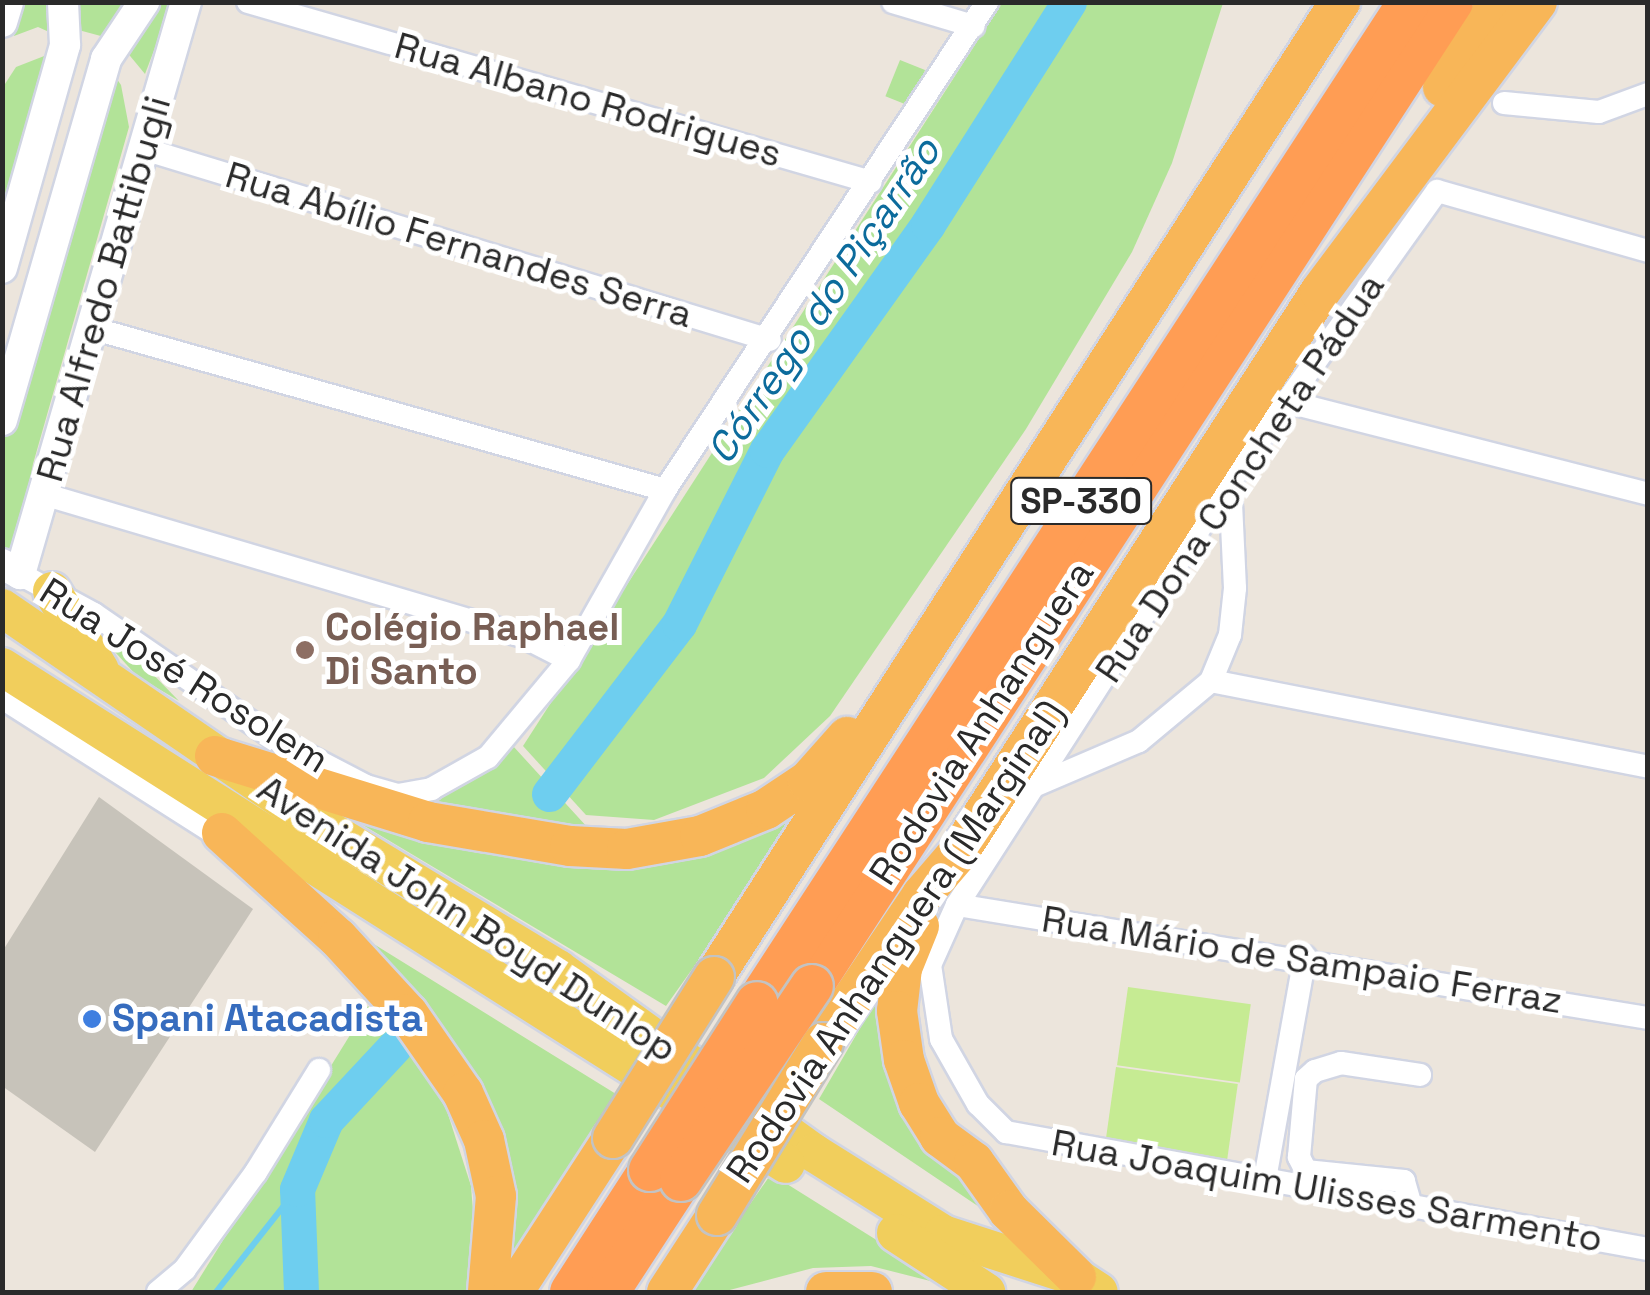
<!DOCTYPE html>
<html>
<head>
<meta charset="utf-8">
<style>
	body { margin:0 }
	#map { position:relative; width:1650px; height:1295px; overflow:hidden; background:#ece5dc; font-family:"Space Grotesk",sans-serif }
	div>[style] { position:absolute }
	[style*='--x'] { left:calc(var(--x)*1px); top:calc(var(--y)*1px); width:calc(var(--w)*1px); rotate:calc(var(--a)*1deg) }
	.green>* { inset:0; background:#b2e398; transform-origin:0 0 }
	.pitch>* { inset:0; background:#c6eb93; transform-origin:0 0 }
	.stream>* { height:6px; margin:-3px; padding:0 3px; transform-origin:3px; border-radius:3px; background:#6eceef }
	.river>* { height:35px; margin:-17.5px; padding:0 17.5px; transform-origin:17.5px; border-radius:17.5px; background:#6eceef }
	.building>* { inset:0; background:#c7c3ba }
	.roads { filter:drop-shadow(2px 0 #d1d5e3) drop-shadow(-2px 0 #d1d5e3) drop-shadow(0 2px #d1d5e3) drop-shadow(0 -2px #d1d5e3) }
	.minor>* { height:22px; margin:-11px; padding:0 11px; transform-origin:11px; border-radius:11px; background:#fff }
	.tertiary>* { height:30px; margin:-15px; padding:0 15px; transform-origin:15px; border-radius:15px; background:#fff }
	.primary>* { height:38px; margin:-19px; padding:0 19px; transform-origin:19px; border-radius:19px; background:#f1ce5c }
	.trunk>* { height:40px; margin:-20px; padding:0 20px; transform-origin:20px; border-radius:20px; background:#f8b658 }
	.motorway>* { height:42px; margin:-21px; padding:0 21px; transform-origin:21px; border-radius:21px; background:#ff9d54 }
	.bridges { filter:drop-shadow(2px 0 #c3c3c3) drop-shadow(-2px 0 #c3c3c3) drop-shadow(0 2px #c3c3c3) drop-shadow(0 -2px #c3c3c3) }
	.trunk-bridge>* { height:40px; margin:-20px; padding:0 20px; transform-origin:20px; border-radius:20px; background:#f8b658 }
	.motorway-bridge>* { height:42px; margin:-21px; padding:0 21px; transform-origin:21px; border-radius:21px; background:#ff9d54 }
	.dots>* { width:28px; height:28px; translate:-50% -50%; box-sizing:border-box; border:5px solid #fff; border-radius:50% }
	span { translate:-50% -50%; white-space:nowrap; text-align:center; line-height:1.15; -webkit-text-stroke:10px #fff; paint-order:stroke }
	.shield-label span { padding:2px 8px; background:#fff; border:2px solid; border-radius:8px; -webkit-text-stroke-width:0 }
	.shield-label { font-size:35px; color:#2a2a2a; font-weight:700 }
	.street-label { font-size:38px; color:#2a2a2a }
	.education-label { font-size:38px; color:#785e54; font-weight:700 }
	.left { translate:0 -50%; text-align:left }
	.shop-label { font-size:38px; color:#366cbe; font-weight:700 }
	.water-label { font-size:40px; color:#0c6b9c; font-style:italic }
	.frame { position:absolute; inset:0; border:5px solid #2a2a2a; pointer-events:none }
</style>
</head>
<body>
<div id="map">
	<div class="green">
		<div style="clip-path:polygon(23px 3px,56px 3px,58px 36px,38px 27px,14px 36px)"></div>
		<div style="clip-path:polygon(69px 3px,137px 3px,112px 39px,71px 28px)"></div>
		<div style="clip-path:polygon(150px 3px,172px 3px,145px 74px,121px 45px)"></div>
		<div style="clip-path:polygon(1002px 3px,1223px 3px,1172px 163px,1132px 252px,1026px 429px,830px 716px,764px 778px,654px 820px,586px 815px,523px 746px)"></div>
		<div style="clip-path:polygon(57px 51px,3px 240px,3px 87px,16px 67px)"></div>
		<div style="left:900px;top:60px;width:27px;height:39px;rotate:22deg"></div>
		<div style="clip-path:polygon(110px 69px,121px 85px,129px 127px,33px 464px,13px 562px,3px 553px,3px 438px)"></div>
		<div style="clip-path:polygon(104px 640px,143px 664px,179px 701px,137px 676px)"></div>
		<div style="clip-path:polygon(513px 746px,588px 828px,412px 807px,485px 772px)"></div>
		<div style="clip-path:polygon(812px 800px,666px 1006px,336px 809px,522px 846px)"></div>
		<div style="clip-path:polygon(364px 938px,616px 1094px,507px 1270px,512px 1202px)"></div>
		<div style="clip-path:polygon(888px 980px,888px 1019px,1003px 1223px,819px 1099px)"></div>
		<div style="clip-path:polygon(368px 1006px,416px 1056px,447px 1111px,471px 1186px,477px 1263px,465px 1292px,191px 1292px)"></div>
		<div style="clip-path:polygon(771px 1174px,950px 1286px,871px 1266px,813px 1268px,722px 1292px,689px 1292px)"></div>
	</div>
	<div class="pitch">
		<div style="left:1128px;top:987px;width:124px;height:79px;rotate:8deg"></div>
		<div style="left:1116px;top:1067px;width:123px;height:80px;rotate:8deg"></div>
	</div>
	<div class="stream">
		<div style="--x:216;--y:1292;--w:131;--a:-51.8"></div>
	</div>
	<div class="river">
		<div style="--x:549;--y:794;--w:214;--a:-52.6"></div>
		<div style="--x:679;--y:624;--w:195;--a:-63.2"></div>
		<div style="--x:767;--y:450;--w:277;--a:-54.5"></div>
		<div style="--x:928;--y:224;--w:263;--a:-57.6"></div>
		<div style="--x:301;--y:1292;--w:103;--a:-92.2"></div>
		<div style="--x:297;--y:1189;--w:75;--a:-67.2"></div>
		<div style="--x:326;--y:1120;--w:100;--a:-47"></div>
	</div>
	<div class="building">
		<div style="clip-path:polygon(99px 797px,253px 909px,95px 1152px,2px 1086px,2px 952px)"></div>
	</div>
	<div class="roads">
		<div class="minor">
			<div style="--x:248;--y:2;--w:648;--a:16.12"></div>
			<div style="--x:893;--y:2;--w:84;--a:16.7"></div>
			<div style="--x:1504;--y:103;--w:95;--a:5.4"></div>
			<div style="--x:1599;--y:112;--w:52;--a:-20.2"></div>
			<div style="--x:147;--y:150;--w:651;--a:16.96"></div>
			<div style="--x:1648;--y:251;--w:219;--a:-164.1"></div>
			<div style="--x:1437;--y:191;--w:356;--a:125.5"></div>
			<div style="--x:1230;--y:481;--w:504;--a:122.78"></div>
			<div style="--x:957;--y:905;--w:66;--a:114.2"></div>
			<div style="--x:930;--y:965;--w:75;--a:81.5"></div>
			<div style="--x:941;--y:1039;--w:75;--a:60.4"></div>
			<div style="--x:978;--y:1104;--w:40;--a:45"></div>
			<div style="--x:1006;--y:1132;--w:653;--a:10.33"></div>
			<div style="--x:95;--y:329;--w:592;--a:15.77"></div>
			<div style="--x:1288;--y:402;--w:372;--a:14.3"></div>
			<div style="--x:43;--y:494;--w:497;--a:16.5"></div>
			<div style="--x:520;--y:635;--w:55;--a:27"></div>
			<div style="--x:20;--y:574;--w:84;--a:28.4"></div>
			<div style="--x:94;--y:614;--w:216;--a:34.6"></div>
			<div style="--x:272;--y:737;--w:106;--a:27.5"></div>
			<div style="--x:366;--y:786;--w:33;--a:16"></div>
			<div style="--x:398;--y:795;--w:34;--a:-10"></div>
			<div style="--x:431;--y:789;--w:65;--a:-29.3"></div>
			<div style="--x:488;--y:757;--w:126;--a:-50.1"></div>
			<div style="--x:569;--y:660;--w:195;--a:-60.5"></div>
			<div style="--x:665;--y:490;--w:585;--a:-56.58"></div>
			<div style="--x:1211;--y:681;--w:50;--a:-67.6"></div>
			<div style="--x:1230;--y:635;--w:47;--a:-83.9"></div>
			<div style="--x:1235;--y:588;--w:107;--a:-92.7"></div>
			<div style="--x:1034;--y:786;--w:114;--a:-23.2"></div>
			<div style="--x:1139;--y:741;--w:94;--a:-39.8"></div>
			<div style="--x:1211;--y:681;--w:445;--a:11.1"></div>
			<div style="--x:957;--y:905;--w:700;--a:9.29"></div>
			<div style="--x:1265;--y:1179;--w:226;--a:-79.8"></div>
			<div style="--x:1411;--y:1206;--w:26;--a:-106"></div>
			<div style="--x:1404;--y:1181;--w:99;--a:-174.2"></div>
			<div style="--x:1306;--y:1171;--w:16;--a:-117"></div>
			<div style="--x:1299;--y:1157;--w:78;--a:-84.9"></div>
			<div style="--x:1306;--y:1079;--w:12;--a:-42"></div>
			<div style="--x:1315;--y:1071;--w:27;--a:-17"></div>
			<div style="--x:1341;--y:1063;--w:80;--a:8.6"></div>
			<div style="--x:158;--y:1292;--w:35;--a:-40"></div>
			<div style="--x:185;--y:1269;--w:120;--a:-53.8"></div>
			<div style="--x:256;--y:1172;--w:120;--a:-58.3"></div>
		</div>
		<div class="tertiary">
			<div style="--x:2;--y:22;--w:21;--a:-73"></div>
			<div style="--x:2;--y:268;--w:232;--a:-74.2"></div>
			<div style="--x:65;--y:45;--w:43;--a:-92.7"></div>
			<div style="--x:2;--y:420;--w:376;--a:-73.9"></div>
			<div style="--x:106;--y:59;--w:69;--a:-56.3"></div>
			<div style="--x:2;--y:564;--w:21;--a:29"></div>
			<div style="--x:20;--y:574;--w:596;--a:-73.82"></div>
			<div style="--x:2;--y:693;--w:261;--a:32.5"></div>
		</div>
		<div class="primary">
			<div style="--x:52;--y:591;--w:92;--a:58.7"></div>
			<div style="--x:2;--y:608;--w:366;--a:34.4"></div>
			<div style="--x:304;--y:815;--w:297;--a:31.2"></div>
			<div style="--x:558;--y:969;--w:315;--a:35.7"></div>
			<div style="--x:814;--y:1153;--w:152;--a:32.1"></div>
			<div style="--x:943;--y:1234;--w:140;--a:17.9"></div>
			<div style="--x:1076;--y:1277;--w:27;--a:33"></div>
			<div style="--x:2;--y:667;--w:928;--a:32.37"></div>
			<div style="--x:896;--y:1233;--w:108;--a:33.2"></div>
		</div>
		<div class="trunk">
			<div style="--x:1443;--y:87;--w:102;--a:-56.6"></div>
			<div style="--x:215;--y:756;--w:223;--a:17.2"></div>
			<div style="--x:428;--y:822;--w:144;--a:9.6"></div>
			<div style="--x:570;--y:846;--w:57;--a:3"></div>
			<div style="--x:627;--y:849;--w:74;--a:-10.1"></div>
			<div style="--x:700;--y:836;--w:71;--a:-22.2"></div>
			<div style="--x:766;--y:809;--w:50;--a:-33.7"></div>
			<div style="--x:808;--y:781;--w:59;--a:-48.4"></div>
			<div style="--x:222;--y:833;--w:156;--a:42.2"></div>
			<div style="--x:338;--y:938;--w:103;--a:47.4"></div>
			<div style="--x:408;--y:1014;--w:96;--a:55.2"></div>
			<div style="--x:463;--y:1093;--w:51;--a:65.9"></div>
			<div style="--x:484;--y:1140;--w:57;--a:77.9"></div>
			<div style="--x:496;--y:1196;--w:96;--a:94.8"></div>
			<div style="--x:919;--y:926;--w:45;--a:112"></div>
			<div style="--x:902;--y:968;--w:43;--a:96.6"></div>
			<div style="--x:897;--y:1011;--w:49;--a:81.9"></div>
			<div style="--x:904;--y:1060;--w:46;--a:70.8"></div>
			<div style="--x:919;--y:1103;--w:40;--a:58"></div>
			<div style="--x:940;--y:1137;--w:42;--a:36.3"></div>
			<div style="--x:974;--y:1162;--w:60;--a:54.5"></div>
			<div style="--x:1009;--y:1211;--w:94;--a:44.6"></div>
			<div style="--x:714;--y:977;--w:1159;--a:-57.3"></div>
			<div style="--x:823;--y:1043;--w:178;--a:-56.2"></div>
			<div style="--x:922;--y:895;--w:57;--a:-49.3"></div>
			<div style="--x:959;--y:852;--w:666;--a:-57.19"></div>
			<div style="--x:1320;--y:292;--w:362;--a:-53.2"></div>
			<div style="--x:513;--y:1292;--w:184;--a:-57"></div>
			<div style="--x:667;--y:1292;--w:92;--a:-57"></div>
			<div style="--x:826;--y:1292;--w:46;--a:0"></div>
		</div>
		<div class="motorway">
			<div style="--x:812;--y:986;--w:1174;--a:-56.96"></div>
			<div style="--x:757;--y:1003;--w:1195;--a:-56.92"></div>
			<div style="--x:571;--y:1292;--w:145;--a:-57.1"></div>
			<div style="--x:608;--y:1292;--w:134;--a:-56.9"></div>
		</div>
	</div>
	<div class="bridges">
		<div class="trunk-bridge">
			<div style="--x:613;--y:1138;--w:190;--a:-57.9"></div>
			<div style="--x:717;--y:1215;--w:202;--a:-58.4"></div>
		</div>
		<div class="motorway-bridge">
			<div style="--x:650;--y:1170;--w:198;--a:-57.4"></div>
			<div style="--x:681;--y:1180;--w:234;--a:-56"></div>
		</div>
	</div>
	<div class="dots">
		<div style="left:305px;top:650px;background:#8d6e63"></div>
		<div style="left:92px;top:1019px;background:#3f7fe0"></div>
	</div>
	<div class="shield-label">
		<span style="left:1081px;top:501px">SP-330</span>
	</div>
	<div class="street-label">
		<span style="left:588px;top:100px;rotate:16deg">Rua Albano Rodrigues</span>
		<span style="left:459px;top:245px;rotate:17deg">Rua Abílio Fernandes Serra</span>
		<span style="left:104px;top:289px;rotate:-74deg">Rua Alfredo Battibugli</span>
		<span style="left:1240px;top:478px;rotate:-56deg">Rua Dona Concheta Pádua</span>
		<span style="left:184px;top:676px;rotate:32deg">Rua José Rosolem</span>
		<span style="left:982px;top:723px;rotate:-57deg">Rodovia Anhanguera</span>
		<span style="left:467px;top:919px;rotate:33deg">Avenida John Boyd Dunlop</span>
		<span style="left:896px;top:942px;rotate:-56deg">Rodovia Anhanguera (Marginal)</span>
		<span style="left:1302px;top:960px;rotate:9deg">Rua Mário de Sampaio Ferraz</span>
		<span style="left:1327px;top:1191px;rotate:10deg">Rua Joaquim Ulisses Sarmento</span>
	</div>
	<div class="education-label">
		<span class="left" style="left:325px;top:650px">Colégio Raphael<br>Di Santo</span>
	</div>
	<div class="shop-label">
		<span class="left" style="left:112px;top:1019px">Spani Atacadista</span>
	</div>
	<div class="water-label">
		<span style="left:824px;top:301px;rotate:-56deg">Córrego do Piçarrão</span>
	</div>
	<div class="frame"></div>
</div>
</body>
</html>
